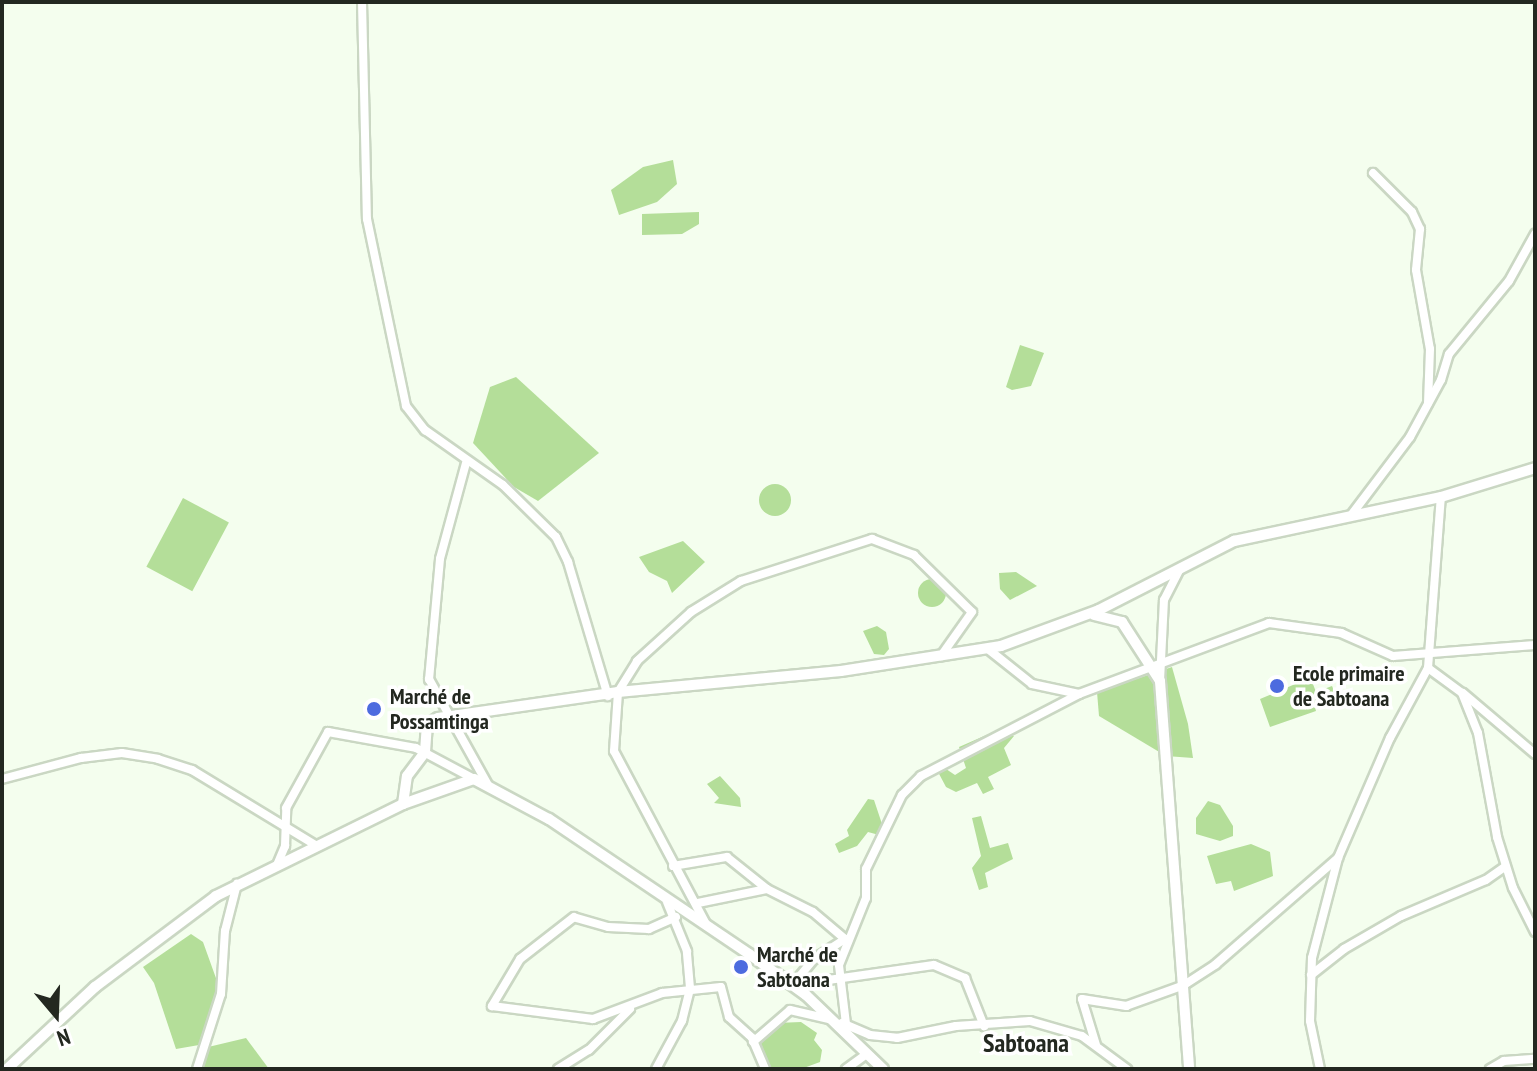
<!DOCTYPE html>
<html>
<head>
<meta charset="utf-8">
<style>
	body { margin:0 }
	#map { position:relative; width:1537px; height:1071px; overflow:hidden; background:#f4feee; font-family:"PT Sans Narrow",sans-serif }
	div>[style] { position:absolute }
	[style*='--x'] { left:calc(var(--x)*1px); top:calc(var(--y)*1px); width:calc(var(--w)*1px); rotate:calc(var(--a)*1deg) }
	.green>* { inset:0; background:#b4de99; transform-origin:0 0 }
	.round { border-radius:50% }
	.roads { filter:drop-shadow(2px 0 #cad7c3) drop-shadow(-2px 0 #cad7c3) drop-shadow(0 2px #cad7c3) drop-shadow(0 -2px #cad7c3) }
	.minor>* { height:8px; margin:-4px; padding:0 4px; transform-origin:4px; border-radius:4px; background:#fff }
	.tertiary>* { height:10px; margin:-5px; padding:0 5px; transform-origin:5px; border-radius:5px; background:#fff }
	.dots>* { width:22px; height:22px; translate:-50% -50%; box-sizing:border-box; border:4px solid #fff; border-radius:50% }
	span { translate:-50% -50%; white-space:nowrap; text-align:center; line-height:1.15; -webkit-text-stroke:7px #fff; paint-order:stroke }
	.poi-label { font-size:22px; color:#232820; font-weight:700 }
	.left { translate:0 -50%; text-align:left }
	.quarter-label { font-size:26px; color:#232820; font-weight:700 }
	.frame { position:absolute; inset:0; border:4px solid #232820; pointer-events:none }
	.north { position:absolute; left:16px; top:975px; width:80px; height:80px; -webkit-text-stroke:6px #fff; paint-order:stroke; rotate:161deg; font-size:22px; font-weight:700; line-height:32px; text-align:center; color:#232820 }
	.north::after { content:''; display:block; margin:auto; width:28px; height:36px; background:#232820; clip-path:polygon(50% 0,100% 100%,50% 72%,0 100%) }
</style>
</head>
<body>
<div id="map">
	<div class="green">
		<div style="clip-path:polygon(673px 160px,677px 184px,657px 202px,619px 215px,611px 190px,643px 167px)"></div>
		<div style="clip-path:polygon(699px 212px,699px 224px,682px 234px,642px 235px,642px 214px)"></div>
		<div style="clip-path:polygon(1020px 345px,1044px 353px,1031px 386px,1012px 390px,1006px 387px)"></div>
		<div style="clip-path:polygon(516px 377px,599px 453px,538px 501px,514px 487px,473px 443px,490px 387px)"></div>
		<div class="round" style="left:759px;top:484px;width:32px;height:32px"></div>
		<div style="left:183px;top:498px;width:52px;height:78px;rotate:28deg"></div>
		<div style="clip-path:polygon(683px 541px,705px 562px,672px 593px,667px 581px,649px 572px,639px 557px)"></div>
		<div style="clip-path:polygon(1016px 572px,1037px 586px,1010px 600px,1000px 589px,999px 573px)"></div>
		<div class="round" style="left:918px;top:579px;width:28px;height:28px"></div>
		<div style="clip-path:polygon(877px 626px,886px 632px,889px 649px,884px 655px,874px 654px,863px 631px)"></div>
		<div style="clip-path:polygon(1172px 667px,1188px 724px,1193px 758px,1166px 756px,1099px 716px,1097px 692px)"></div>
		<div style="clip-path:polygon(1308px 671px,1316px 692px,1332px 686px,1336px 695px,1314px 704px,1316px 711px,1270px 727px,1260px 699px,1300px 682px,1299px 675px)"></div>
		<div style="clip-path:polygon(1000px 729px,1014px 736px,1004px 748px,1011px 765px,988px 777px,994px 789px,983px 794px,977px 783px,956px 792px,946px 787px,937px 770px,943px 767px,955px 775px,966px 768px,959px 747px)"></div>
		<div style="clip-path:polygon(720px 776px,740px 798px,741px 807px,714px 803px,719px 798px,707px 784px)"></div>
		<div style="clip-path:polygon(868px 799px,874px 800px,883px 827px,879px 835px,868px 832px,857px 846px,839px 853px,835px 844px,849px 836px,847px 830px)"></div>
		<div style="clip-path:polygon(1208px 801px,1220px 805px,1233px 826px,1233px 836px,1220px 841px,1196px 834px,1196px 818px)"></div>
		<div style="clip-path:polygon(981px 816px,990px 848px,1008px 843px,1013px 859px,985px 873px,988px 887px,979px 890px,972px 868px,981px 856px,972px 818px)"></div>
		<div style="clip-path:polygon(1251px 844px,1270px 852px,1273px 876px,1234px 891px,1231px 881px,1216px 884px,1207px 856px)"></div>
		<div style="clip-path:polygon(191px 934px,203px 942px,217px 981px,211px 1023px,199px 1045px,176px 1049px,154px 983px,143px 967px)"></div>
		<div style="clip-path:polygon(801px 1022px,817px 1033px,814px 1040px,822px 1050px,820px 1062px,801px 1069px,770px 1069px,759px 1047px,760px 1038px,776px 1023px)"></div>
		<div style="clip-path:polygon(246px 1038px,269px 1069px,193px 1069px,204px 1048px)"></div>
	</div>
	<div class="roads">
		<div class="minor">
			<div style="--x:362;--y:2;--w:217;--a:88.7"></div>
			<div style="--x:367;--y:219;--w:191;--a:78.2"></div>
			<div style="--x:406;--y:406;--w:31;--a:52"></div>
			<div style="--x:425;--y:430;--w:95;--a:35.2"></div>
			<div style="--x:503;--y:485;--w:74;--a:44.5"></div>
			<div style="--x:556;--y:537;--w:28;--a:64"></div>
			<div style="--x:568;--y:562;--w:140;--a:73.4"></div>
			<div style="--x:1373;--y:173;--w:55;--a:45"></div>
			<div style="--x:1412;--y:212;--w:19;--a:65"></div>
			<div style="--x:1420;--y:229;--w:41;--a:95.6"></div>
			<div style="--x:1416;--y:270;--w:80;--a:80"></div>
			<div style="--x:1430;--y:349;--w:54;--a:92.1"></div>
			<div style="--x:466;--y:463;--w:99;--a:105.2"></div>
			<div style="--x:440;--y:559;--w:121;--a:95.2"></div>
			<div style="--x:429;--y:679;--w:121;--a:60.9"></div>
			<div style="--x:1352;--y:514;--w:96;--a:-53"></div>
			<div style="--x:1410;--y:437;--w:65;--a:-61.5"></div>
			<div style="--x:1441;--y:380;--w:27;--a:-73"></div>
			<div style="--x:1449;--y:354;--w:94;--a:-50.6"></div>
			<div style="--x:1509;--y:281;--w:54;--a:-61"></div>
			<div style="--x:988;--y:649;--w:56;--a:38.5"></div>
			<div style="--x:1032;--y:684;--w:48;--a:12"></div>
			<div style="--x:1428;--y:668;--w:42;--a:36.3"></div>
			<div style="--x:1462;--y:693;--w:43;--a:68.2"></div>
			<div style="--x:1478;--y:733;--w:106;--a:79.6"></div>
			<div style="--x:1497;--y:837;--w:53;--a:72.6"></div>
			<div style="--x:1513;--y:888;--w:49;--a:63.4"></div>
			<div style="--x:1160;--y:681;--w:81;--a:-87.2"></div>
			<div style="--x:1164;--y:600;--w:33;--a:-63"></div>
			<div style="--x:1463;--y:693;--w:94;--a:40.3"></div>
			<div style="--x:2;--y:779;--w:82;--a:-14.9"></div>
			<div style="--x:81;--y:758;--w:41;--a:-7"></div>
			<div style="--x:122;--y:753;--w:36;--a:9"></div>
			<div style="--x:158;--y:759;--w:36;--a:18"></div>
			<div style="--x:192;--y:770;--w:146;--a:31.3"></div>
			<div style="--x:277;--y:865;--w:21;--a:-67"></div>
			<div style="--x:285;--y:846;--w:38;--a:-88"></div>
			<div style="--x:286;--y:808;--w:87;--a:-61.1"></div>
			<div style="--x:328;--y:732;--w:89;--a:10.3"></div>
			<div style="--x:416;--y:748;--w:66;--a:28.1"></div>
			<div style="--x:673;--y:866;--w:55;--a:-9.5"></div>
			<div style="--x:727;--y:857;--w:51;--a:38.7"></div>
			<div style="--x:698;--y:903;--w:70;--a:-11.5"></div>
			<div style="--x:767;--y:889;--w:51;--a:26.6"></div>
			<div style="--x:813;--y:912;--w:42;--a:40.2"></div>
			<div style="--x:845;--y:939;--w:37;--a:147"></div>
			<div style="--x:814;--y:959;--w:34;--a:130"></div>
			<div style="--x:676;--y:917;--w:30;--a:156"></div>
			<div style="--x:649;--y:929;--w:41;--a:-177.2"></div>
			<div style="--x:608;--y:927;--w:35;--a:-164"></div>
			<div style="--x:574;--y:917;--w:68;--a:142.1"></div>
			<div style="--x:520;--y:959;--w:55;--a:120.8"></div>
			<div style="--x:492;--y:1006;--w:102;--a:7.3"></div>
			<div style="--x:593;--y:1019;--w:74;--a:-20.6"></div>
			<div style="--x:662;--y:993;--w:59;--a:-5.8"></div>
			<div style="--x:721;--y:987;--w:31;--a:75"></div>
			<div style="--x:729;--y:1017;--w:31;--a:42"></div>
			<div style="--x:752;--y:1038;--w:34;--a:67"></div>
			<div style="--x:707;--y:926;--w:198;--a:-118"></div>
			<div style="--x:614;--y:751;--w:59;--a:-86.1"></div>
			<div style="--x:618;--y:692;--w:36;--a:-58"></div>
			<div style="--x:637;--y:661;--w:73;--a:-42.2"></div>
			<div style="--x:691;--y:612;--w:59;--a:-31.8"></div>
			<div style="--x:741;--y:581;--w:138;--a:-17.8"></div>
			<div style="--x:872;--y:539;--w:45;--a:20.9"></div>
			<div style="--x:914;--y:555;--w:81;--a:44.5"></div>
			<div style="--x:972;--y:612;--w:54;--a:125.2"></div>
			<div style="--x:1311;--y:975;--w:42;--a:-38.2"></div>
			<div style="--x:1344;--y:949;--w:66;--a:-30.1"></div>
			<div style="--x:1401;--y:916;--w:92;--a:-23"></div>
			<div style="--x:1486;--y:880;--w:24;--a:-35"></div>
			<div style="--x:793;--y:985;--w:142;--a:-8.1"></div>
			<div style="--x:934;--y:965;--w:34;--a:23"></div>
			<div style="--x:965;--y:978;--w:52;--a:68.4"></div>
			<div style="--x:842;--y:1023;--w:30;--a:23"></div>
			<div style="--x:870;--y:1035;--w:27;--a:6"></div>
			<div style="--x:897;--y:1038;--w:60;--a:-11.5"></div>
			<div style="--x:956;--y:1026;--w:74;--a:-3.9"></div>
			<div style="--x:1030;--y:1021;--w:54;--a:16.1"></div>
			<div style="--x:1082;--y:1036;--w:56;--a:36.3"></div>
			<div style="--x:846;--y:1024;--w:59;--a:-96.8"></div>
			<div style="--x:839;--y:965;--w:72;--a:-68.1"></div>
			<div style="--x:866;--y:898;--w:29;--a:-90"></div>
			<div style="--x:866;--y:869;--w:82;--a:-64.1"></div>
			<div style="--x:902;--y:795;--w:27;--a:-45"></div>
			<div style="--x:921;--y:776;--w:178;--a:-27.4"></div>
			<div style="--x:1079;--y:694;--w:203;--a:-20.5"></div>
			<div style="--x:1269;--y:623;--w:73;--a:7.9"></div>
			<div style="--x:1341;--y:633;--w:57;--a:23.9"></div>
			<div style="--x:1393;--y:656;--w:142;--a:-4.4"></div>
			<div style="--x:753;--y:1042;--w:49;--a:-40.9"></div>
			<div style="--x:790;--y:1010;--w:40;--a:13"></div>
			<div style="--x:1096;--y:1045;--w:48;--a:-106.9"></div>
			<div style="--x:1082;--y:999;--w:45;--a:9"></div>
			<div style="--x:1126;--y:1006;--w:62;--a:-19.9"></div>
			<div style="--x:1184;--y:985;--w:38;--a:-33"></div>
			<div style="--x:1216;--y:964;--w:162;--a:-41"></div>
			<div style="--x:197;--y:1069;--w:79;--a:-72.3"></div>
			<div style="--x:221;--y:994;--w:63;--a:-86.4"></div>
			<div style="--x:225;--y:931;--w:49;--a:-75.7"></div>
			<div style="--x:558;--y:1069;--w:36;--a:-32"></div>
			<div style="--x:589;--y:1050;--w:58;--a:-45"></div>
			<div style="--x:656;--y:1069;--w:55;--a:-61.6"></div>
			<div style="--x:682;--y:1021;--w:34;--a:-76"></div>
			<div style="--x:690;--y:988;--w:37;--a:-95"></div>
			<div style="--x:687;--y:951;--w:53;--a:-112.2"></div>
			<div style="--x:846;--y:1069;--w:26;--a:-36"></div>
			<div style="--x:1320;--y:1069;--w:49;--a:-101.8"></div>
			<div style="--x:1310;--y:1021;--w:63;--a:-88.2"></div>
			<div style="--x:1312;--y:958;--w:103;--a:-75.4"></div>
			<div style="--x:1338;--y:858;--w:131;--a:-66.6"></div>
			<div style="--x:1390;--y:738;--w:80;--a:-61.5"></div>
			<div style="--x:1428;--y:668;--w:171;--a:-85.7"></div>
			<div style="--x:1490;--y:1069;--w:16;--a:-30"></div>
			<div style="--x:1504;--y:1061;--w:31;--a:-4"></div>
		</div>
		<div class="tertiary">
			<div style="--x:1094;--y:615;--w:29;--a:14"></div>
			<div style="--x:1122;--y:622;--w:70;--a:57.2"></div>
			<div style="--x:1160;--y:681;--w:389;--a:85.7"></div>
			<div style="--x:403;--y:804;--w:28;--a:-82"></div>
			<div style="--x:407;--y:776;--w:30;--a:-53"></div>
			<div style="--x:425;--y:752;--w:27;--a:-86"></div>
			<div style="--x:427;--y:725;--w:13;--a:-32"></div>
			<div style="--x:438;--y:718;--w:182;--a:-8.2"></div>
			<div style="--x:618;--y:692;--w:224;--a:-5.4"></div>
			<div style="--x:841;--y:671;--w:162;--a:-8.9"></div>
			<div style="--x:1001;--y:646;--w:104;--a:-20.2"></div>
			<div style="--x:1099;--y:610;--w:152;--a:-27.1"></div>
			<div style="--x:1234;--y:541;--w:212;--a:-12"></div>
			<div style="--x:1441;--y:497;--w:98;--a:-17.1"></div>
			<div style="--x:7;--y:1069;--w:120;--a:-43"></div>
			<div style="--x:95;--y:987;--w:151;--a:-36.9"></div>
			<div style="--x:216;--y:896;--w:208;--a:-26.2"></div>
			<div style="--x:403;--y:804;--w:75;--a:-19.4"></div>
			<div style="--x:474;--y:779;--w:85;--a:28.1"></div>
			<div style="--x:549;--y:819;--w:241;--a:34"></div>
			<div style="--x:749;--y:954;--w:70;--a:35.7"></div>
			<div style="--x:806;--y:995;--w:107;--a:43.9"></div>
		</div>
	</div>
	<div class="dots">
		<div style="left:1277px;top:686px;background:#4d6bdf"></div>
		<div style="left:374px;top:709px;background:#4d6bdf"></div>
		<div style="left:741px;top:967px;background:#4d6bdf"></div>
	</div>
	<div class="poi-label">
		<span class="left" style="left:1293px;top:686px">Ecole primaire<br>de Sabtoana</span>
		<span class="left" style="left:390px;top:709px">Marché de<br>Possamtinga</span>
		<span class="left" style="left:757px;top:967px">Marché de<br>Sabtoana</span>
	</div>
	<div class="quarter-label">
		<span style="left:1026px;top:1043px">Sabtoana</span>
	</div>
	<div class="frame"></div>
	<div class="north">N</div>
</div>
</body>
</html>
